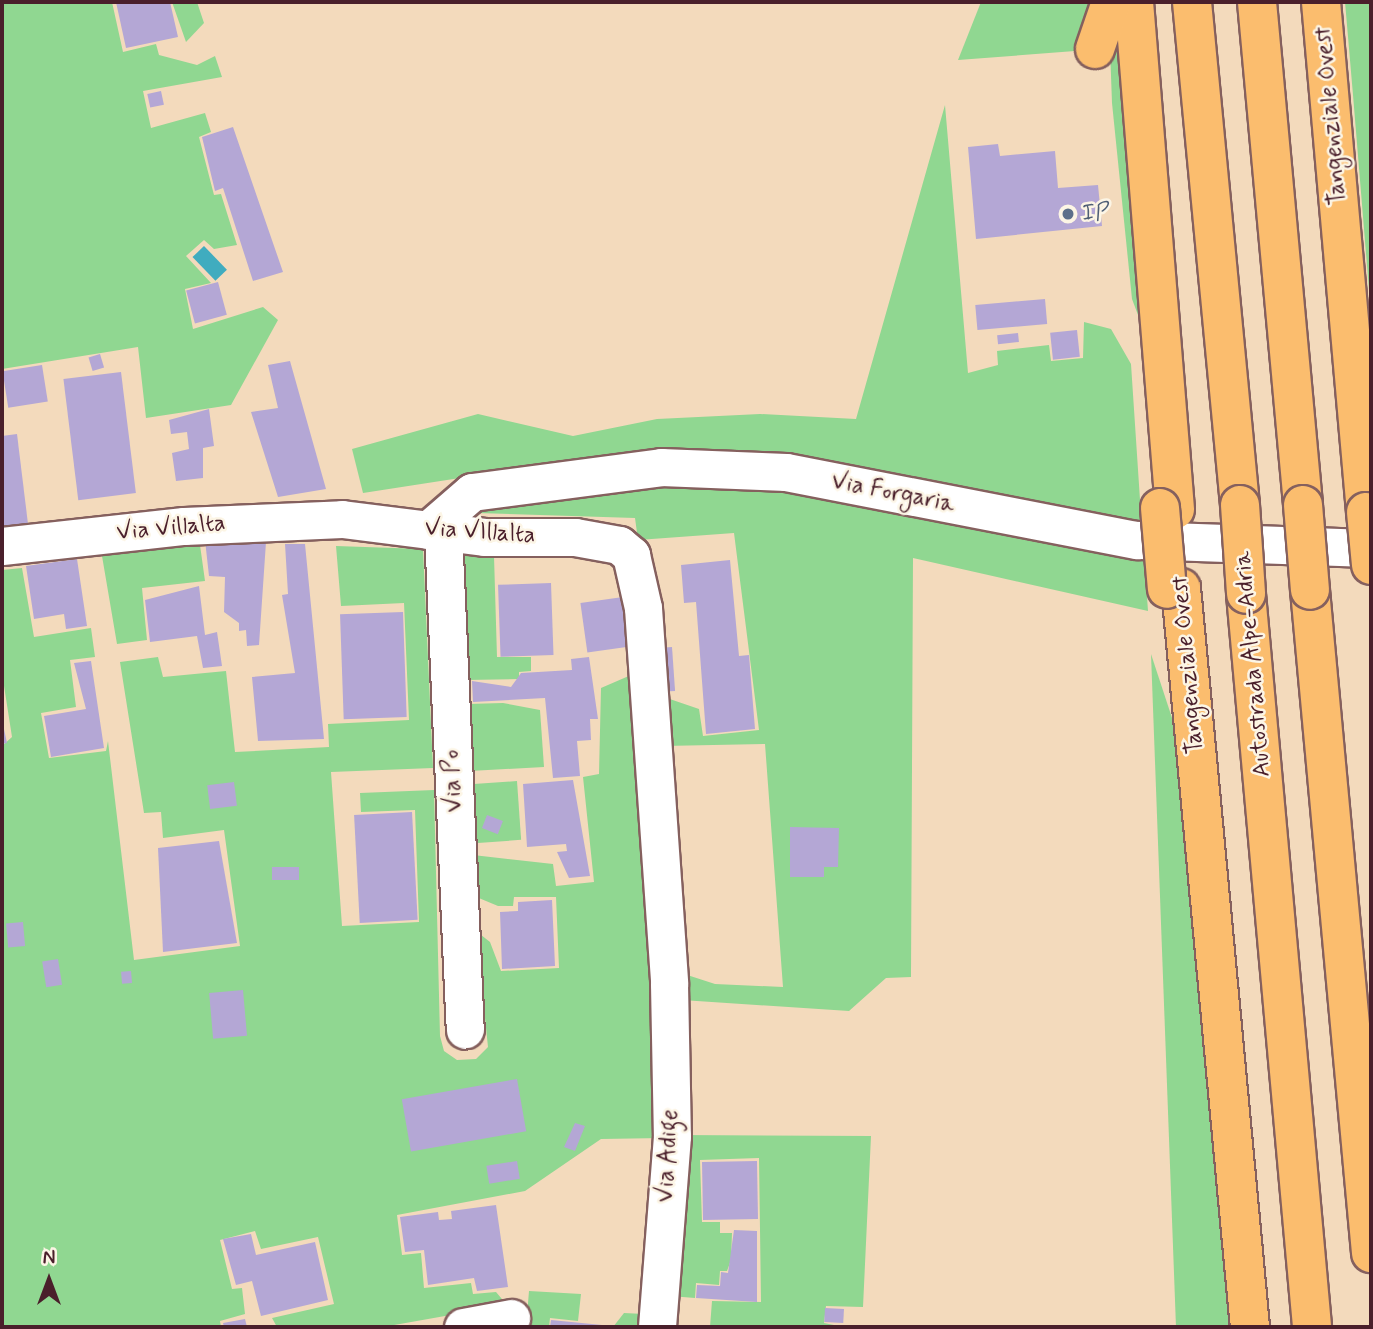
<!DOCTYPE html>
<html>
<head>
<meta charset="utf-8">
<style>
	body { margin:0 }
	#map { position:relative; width:1373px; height:1329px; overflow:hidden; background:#f3dabc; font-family:Mynerve,sans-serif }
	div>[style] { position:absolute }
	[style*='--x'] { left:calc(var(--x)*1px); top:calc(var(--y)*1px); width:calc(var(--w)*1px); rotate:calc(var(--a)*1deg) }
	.green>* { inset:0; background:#90d791; transform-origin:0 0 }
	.water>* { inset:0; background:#40acbf; transform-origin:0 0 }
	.building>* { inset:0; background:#b4a7d5; transform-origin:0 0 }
	.roads { filter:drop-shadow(2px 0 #85605e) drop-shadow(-2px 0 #85605e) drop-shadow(0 2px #85605e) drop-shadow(0 -2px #85605e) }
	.minor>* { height:37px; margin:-18.5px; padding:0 18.5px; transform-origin:18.5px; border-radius:18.5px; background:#fff }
	.highway>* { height:38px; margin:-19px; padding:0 19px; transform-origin:19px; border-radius:19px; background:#fbbd6e }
	.bridges { filter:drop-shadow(2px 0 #85605e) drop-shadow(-2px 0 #85605e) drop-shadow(0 2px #85605e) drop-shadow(0 -2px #85605e) }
	.highway-bridge>* { height:38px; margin:-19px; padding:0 19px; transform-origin:19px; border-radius:19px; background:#fbbd6e }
	.dots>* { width:19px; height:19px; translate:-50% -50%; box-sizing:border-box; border:4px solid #fcf5e5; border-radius:50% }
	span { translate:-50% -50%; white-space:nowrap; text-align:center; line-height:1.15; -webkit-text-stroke:5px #fcf5e5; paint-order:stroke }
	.street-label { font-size:24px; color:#4a1f2b }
	.service-label { font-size:24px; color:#4e5e75 }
	.left { translate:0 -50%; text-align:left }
	.frame { position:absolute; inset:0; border:4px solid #4a1f2b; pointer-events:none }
	.north { position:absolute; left:14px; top:1245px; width:70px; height:70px; -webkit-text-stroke:5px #fcf5e5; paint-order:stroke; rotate:0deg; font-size:19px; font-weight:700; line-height:28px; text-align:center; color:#4a1f2b }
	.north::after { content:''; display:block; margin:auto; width:24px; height:32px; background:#4a1f2b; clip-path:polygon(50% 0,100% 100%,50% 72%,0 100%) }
</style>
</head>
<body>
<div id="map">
	<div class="green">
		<div style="clip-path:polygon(2px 2px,112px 2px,123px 52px,156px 44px,159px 55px,197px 65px,215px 56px,222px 77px,143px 91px,151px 128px,205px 113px,211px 132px,199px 137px,214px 195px,221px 194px,237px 245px,214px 249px,204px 240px,186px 256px,211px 283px,185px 289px,193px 329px,263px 307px,278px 320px,231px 405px,146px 418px,138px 347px,2px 369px)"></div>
		<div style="clip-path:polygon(172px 2px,197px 2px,204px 23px,186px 42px)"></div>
		<div style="clip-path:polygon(981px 2px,1093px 2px,1088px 32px,1075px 51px,958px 60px)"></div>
		<div style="clip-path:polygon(1345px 2px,1371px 2px,1371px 314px,1353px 95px)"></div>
		<div style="clip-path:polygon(1120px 37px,1144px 331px,1132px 299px,1112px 103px,1110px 48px)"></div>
		<div style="clip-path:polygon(945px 105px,968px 373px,998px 365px,997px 351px,1049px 345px,1051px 361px,1083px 358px,1084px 322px,1111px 329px,1131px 364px,1142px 530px,945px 493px,538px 466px,363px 493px,352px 449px,478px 414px,573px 436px,657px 419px,760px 414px,856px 419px)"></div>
		<div style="clip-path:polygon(659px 481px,783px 483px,1144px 554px,1148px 611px,913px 558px,911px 977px,886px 978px,849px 1011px,682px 1000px,678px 972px,715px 984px,783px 987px,765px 744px,663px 746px,658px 695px,699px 709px,703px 736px,759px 730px,734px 533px,638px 540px,635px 518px,477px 513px,485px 502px)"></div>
		<div style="clip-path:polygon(200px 545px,205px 581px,142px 588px,147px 640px,117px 644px,102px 556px)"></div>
		<div style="clip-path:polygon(336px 546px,423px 549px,433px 768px,331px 772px,342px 926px,419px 922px,415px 810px,361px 812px,360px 793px,434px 790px,440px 1036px,444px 1051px,457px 1060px,476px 1059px,488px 1047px,476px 931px,490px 942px,501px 971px,559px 968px,556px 897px,514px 897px,513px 906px,498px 906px,474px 896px,473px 855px,553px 864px,556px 886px,594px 882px,583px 777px,599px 774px,601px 688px,638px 672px,663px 1138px,601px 1139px,525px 1191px,397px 1215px,402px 1255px,421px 1253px,424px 1288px,471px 1283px,473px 1294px,496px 1292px,507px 1305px,383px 1327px,277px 1327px,272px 1318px,334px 1304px,318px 1237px,261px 1249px,255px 1231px,220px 1240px,232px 1289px,242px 1288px,245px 1314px,220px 1321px,221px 1327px,2px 1327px,2px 746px,12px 737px,2px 673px,2px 570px,22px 568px,34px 637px,91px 628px,95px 657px,70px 660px,76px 707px,41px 713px,49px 758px,106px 751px,108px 741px,134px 960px,240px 946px,224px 830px,163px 838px,161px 812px,144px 813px,120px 662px,158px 657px,163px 677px,226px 671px,235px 752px,329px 747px,328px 724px,409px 720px,404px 603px,341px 606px)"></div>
		<div style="clip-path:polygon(461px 554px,494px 556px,497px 657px,531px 657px,531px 671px,519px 672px,519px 679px,466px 680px)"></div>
		<div style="clip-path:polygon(1151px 654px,1175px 727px,1231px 1327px,1176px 1327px)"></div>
		<div style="clip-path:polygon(503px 703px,540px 710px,544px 767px,470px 771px,467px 704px)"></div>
		<div style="left:517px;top:781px;width:59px;height:47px;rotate:86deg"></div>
		<div style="clip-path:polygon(677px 1135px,871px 1136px,863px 1307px,826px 1306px,824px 1323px,844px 1327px,710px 1327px,712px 1301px,761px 1302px,759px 1158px,700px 1160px,702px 1222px,720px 1222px,720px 1233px,732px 1233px,731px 1260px,727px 1271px,720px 1271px,719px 1285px,696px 1283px,695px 1298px,670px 1296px)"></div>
		<div style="clip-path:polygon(529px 1291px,581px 1294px,578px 1321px,550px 1318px,549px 1327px,526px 1327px)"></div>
		<div style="clip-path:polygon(624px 1313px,644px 1314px,643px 1327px,613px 1327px)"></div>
	</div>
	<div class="water">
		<div style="left:204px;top:246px;width:33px;height:16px;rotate:46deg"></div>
	</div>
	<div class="building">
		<div style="clip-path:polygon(116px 2px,170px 2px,178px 37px,126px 48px)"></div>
		<div style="left:161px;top:91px;width:14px;height:14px;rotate:78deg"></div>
		<div style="clip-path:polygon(233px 127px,283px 272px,253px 281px,223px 188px,215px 191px,202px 137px)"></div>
		<div style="clip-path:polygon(998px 144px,1000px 156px,1055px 151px,1058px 188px,1098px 185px,1102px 226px,976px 239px,968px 147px)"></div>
		<div style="left:218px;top:282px;width:34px;height:33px;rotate:75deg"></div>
		<div style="left:1045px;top:299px;width:25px;height:70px;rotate:85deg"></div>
		<div style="left:1077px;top:330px;width:27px;height:27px;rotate:84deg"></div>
		<div style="left:1018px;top:333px;width:9px;height:21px;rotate:84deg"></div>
		<div style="left:100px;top:354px;width:14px;height:12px;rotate:73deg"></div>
		<div style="clip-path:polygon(290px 361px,326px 489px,278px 497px,251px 412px,278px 408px,268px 365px)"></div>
		<div style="left:42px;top:365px;width:37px;height:40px;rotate:81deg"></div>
		<div style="left:121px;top:372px;width:122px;height:58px;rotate:83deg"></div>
		<div style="clip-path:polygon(209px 409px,214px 446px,203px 448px,203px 478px,176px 481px,172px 453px,189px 449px,187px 432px,171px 434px,169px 420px)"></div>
		<div style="clip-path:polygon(17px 434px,28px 524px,2px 528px,2px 436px)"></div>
		<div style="clip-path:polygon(205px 540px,266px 542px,259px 645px,247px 646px,246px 630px,239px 631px,239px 623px,224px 612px,225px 577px,209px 576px)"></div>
		<div style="clip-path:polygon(285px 544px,305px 544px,324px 739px,258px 741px,252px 677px,295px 673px,282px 595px,288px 594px)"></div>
		<div style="clip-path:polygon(77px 559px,87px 626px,66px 629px,64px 614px,34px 619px,26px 566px)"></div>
		<div style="clip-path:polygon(730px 560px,739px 656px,749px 655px,755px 729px,706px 734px,696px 602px,684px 603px,681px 565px)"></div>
		<div style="left:551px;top:583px;width:72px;height:53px;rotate:88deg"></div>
		<div style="clip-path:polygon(199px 586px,205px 635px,217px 632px,222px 666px,203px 668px,197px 636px,150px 642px,145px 600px)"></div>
		<div style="left:623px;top:597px;width:50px;height:43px;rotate:82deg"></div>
		<div style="left:403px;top:612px;width:105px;height:63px;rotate:88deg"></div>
		<div style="left:672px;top:647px;width:44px;height:14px;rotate:86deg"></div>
		<div style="clip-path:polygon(589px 657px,598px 719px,590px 719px,591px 740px,577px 741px,580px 776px,553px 778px,545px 698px,473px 702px,472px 681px,511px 687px,521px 673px,572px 670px,571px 659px)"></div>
		<div style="clip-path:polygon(91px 661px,104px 748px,51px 757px,44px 716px,86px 709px,74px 663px)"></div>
		<div style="clip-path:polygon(2px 720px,7px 743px,2px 744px)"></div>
		<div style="clip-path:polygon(573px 780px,590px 876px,569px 878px,557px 852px,567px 851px,566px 844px,527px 847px,523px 784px)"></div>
		<div style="left:234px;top:782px;width:24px;height:27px;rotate:83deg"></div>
		<div style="left:412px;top:812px;width:108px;height:58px;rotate:87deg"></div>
		<div style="left:487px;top:815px;width:17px;height:14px;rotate:21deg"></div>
		<div style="clip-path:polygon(790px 827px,839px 828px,838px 867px,824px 867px,824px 877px,790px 877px)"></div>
		<div style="clip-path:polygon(219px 841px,237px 943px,163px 952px,158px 848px)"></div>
		<div style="left:299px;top:867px;width:13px;height:27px;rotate:90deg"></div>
		<div style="clip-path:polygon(552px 900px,555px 966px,502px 969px,500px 912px,518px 911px,518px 902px)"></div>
		<div style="left:23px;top:922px;width:24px;height:17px;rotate:85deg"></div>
		<div style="left:58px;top:959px;width:26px;height:16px;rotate:81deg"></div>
		<div style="left:131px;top:971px;width:12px;height:10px;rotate:85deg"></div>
		<div style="left:243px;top:990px;width:46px;height:34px;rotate:85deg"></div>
		<div style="left:517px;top:1079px;width:53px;height:117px;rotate:80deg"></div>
		<div style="clip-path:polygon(575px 1123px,585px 1126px,575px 1151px,564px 1147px)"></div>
		<div style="left:517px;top:1161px;width:18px;height:31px;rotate:81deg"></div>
		<div style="left:757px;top:1161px;width:58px;height:55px;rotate:89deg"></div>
		<div style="clip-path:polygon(496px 1205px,508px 1287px,477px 1291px,474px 1278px,428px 1285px,424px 1250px,405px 1252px,400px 1217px,438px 1212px,439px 1220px,452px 1219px,451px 1211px)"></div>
		<div style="clip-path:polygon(734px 1230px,757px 1231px,757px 1302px,696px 1298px,697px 1285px,720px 1286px,721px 1272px,728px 1273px)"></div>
		<div style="clip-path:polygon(251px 1234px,256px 1255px,315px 1242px,328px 1300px,261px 1316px,252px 1281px,236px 1285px,223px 1239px)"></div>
		<div style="left:825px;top:1308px;width:19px;height:14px;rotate:3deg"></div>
		<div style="clip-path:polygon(245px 1319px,247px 1327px,224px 1327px,223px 1323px)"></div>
		<div style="clip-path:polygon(551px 1320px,602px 1325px,602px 1327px,550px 1327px)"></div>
	</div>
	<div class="roads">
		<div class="minor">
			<div style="--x:428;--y:530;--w:58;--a:-40.8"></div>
			<div style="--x:472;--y:492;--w:191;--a:-7.5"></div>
			<div style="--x:661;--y:467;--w:125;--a:2.3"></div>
			<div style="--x:786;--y:472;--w:358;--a:11"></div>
			<div style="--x:1137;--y:540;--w:234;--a:2"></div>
			<div style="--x:443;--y:531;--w:499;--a:87.5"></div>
			<div style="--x:2;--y:546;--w:183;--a:-6.3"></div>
			<div style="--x:184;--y:526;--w:158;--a:-2.5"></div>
			<div style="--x:342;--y:519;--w:143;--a:7.2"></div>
			<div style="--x:484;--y:537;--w:91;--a:0"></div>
			<div style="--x:575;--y:537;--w:45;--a:10.3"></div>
			<div style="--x:619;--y:545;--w:16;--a:40"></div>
			<div style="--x:631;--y:555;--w:54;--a:77.2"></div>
			<div style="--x:643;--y:608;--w:377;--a:86"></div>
			<div style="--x:669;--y:984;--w:152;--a:88.9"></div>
			<div style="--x:672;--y:1136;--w:192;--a:94.5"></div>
			<div style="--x:463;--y:1327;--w:49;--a:-10.6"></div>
		</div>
		<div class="highway">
			<div style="--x:1134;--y:2;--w:509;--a:85.38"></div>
			<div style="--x:1192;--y:2;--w:505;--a:84.55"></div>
			<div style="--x:1257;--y:2;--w:505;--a:84.77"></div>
			<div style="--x:1321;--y:2;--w:512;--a:84.96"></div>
			<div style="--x:1095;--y:49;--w:50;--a:-71.2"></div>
			<div style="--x:1181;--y:588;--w:742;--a:84.67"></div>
			<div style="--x:1310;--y:590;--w:666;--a:84.74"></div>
			<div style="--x:1246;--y:594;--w:736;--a:84.85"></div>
		</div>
	</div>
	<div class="bridges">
		<div class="highway-bridge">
			<div style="--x:1240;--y:505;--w:89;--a:86.1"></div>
			<div style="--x:1303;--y:505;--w:85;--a:85.3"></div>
			<div style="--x:1160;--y:508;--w:81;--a:85.1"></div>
			<div style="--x:1366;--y:512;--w:53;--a:84.6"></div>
		</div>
	</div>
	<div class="dots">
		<div style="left:1068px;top:214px;background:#5c6f8a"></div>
	</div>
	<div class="street-label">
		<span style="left:1331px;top:116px;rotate:-95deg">Tangenziale Ovest</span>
		<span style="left:893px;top:493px;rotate:11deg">Via Forgaria</span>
		<span style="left:171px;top:528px;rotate:-5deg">Via Villalta</span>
		<span style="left:480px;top:532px;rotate:4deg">Via VIllalta</span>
		<span style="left:1253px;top:664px;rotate:-95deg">Autostrada Alpe-Adria</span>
		<span style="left:1188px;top:665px;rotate:-95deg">Tangenziale Ovest</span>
		<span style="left:453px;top:781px;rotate:-93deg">Via Po</span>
		<span style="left:668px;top:1156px;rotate:-87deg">Via Adige</span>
	</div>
	<div class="service-label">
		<span class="left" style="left:1082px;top:214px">IP</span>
	</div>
	<div class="frame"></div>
	<div class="north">N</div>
</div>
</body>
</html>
